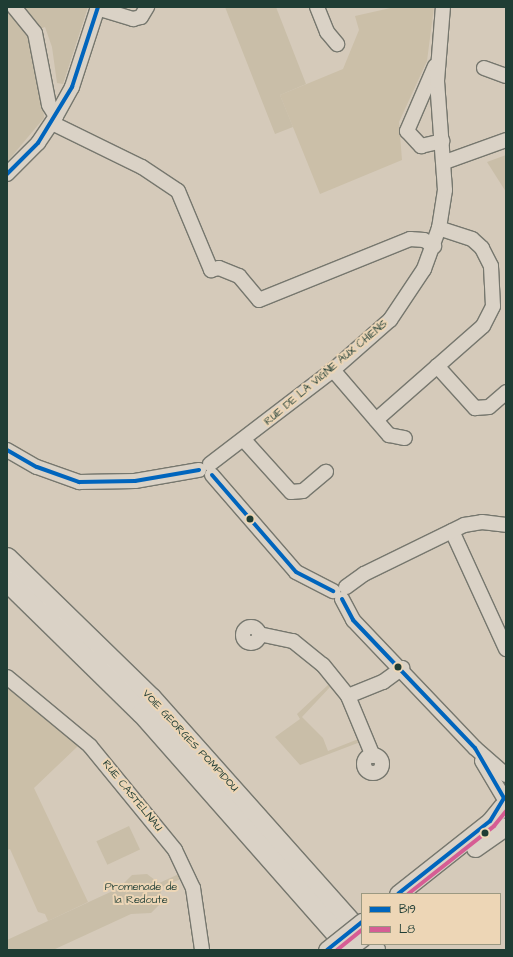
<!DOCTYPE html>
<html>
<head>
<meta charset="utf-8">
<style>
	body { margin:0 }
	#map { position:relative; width:513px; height:957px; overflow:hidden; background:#d5caba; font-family:"Architects Daughter",sans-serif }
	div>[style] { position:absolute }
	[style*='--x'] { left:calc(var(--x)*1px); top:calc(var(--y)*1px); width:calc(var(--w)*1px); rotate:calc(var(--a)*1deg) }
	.built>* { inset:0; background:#cbbfa8 }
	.green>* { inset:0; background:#c9bea8; transform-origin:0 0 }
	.roads { filter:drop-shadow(1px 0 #76776e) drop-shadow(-1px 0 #76776e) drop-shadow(0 1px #76776e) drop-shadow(0 -1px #76776e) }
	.minor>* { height:14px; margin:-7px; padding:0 7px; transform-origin:7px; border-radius:7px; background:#dad2c6 }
	.minor>.ring { margin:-7px; padding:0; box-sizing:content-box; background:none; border:14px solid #dad2c6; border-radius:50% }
	.major>* { height:17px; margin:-8.5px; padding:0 8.5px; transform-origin:8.5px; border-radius:8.5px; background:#dad2c6 }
	.highway>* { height:20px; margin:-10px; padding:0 10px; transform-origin:10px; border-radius:10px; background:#dad2c6 }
	.bridges { filter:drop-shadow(1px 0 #76776e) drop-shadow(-1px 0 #76776e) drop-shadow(0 1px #76776e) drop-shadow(0 -1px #76776e) }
	.major-bridge>* { height:17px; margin:-8.5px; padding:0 8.5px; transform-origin:8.5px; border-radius:8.5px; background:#dad2c6 }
	.bus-1>* { height:4px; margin:-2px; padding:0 2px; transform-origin:2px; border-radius:2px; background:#0065bd }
	.bus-2>* { height:4px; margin:-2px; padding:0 2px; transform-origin:2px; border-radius:2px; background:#d65d94 }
	.dots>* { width:11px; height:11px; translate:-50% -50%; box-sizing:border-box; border:2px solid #edd6b6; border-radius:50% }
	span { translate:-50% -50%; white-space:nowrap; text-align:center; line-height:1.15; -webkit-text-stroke:4px #edd6b6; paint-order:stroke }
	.street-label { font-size:11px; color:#1f3d34 }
	.park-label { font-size:11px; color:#2f493e }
	.frame { position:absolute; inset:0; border:8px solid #1f3d34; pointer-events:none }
	.legend { position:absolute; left:361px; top:893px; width:140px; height:52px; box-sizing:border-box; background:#edd6b6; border:1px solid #9b9982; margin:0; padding:5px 7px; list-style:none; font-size:12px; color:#1f3d34 }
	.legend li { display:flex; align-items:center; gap:8px; height:20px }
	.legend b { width:20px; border:1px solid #9b9982 }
</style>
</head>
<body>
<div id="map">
	<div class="built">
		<div style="clip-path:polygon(395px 7px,434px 7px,427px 61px,399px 122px,402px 160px,320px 194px,280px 95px,343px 69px,359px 30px,355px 16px)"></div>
		<div style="clip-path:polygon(7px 687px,78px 746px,34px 788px,88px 902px,48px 921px,45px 914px,38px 912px,10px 849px,7px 850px)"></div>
	</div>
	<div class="green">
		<div style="clip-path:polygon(20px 7px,88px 7px,63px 84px,57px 83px,52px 47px,45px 27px,37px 30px)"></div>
		<div style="clip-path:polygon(225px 7px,276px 7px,306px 84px,280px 95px,293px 127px,275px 134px)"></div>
		<div style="clip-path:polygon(7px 9px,33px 39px,40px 67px,44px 118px,7px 162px)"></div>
		<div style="clip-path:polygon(506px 155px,506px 192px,487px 162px)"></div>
		<div style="clip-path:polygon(329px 684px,331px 686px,302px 717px,323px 738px,328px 751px,361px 738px,363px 741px,300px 765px,275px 737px,300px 719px,297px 714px)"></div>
		<div style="left:129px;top:826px;width:26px;height:36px;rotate:65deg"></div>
		<div style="clip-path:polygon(147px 874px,159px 883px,179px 874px,181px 879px,161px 887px,160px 904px,151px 913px,131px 914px,53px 950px,7px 950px,7px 940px,119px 888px,132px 875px)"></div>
	</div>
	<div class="roads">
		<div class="minor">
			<div style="--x:14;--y:7;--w:33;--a:51"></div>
			<div style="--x:35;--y:33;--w:73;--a:79"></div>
			<div style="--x:49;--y:105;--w:13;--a:58"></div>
			<div style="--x:317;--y:7;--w:27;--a:68"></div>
			<div style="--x:327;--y:32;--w:16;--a:50"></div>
			<div style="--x:97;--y:8;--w:38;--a:17"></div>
			<div style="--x:133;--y:19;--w:8;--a:-14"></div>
			<div style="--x:141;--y:17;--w:12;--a:-59"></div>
			<div style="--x:435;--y:66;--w:71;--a:113.3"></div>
			<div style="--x:407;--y:131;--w:21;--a:47"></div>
			<div style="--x:421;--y:146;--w:22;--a:-13"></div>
			<div style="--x:484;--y:68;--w:23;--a:20"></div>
			<div style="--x:52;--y:123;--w:100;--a:26.1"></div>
			<div style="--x:142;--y:167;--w:43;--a:33.7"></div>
			<div style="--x:178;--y:191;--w:86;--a:67.3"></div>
			<div style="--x:211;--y:270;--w:8;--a:-14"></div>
			<div style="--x:219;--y:268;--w:22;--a:22"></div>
			<div style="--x:239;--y:276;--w:31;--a:50"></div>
			<div style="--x:259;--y:300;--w:163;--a:-22"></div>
			<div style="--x:410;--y:239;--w:14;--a:4"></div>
			<div style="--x:424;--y:240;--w:12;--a:31"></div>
			<div style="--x:445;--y:162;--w:65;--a:-19.8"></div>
			<div style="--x:7;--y:174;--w:44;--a:-45"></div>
			<div style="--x:38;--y:143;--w:32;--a:-56"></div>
			<div style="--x:56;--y:116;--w:33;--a:-61"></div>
			<div style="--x:72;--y:87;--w:84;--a:-72"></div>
			<div style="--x:437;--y:366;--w:57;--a:47.9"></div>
			<div style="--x:475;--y:408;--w:14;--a:-4"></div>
			<div style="--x:489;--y:407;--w:23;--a:-41"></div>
			<div style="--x:333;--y:370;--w:86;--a:49.3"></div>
			<div style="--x:389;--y:435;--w:16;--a:11"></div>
			<div style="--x:376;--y:420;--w:142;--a:-41.3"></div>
			<div style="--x:483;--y:326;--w:22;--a:-63"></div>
			<div style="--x:493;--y:306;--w:40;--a:-92.9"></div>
			<div style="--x:491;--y:266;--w:20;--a:-117"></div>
			<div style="--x:482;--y:248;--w:13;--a:-138"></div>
			<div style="--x:472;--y:239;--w:35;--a:-162"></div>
			<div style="--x:244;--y:440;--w:70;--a:47.9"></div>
			<div style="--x:291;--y:492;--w:12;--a:-5"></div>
			<div style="--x:303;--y:491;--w:30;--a:-40"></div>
			<div style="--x:7;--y:450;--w:34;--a:30"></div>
			<div style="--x:37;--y:467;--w:45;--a:19.7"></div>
			<div style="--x:79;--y:482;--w:56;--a:-1"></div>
			<div style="--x:135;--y:481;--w:65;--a:-9.8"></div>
			<div style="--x:210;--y:464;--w:155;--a:-37.4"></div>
			<div style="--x:333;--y:370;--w:76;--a:-41.3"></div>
			<div style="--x:390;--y:320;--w:61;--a:-56.3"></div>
			<div style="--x:424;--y:269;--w:44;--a:-69.9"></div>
			<div style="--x:439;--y:228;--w:38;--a:-81"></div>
			<div style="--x:445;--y:190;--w:109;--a:-94.2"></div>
			<div style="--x:437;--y:81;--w:74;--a:-85.4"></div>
			<div style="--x:212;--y:475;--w:128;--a:49.1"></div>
			<div style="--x:296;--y:572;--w:42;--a:27.2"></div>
			<div style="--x:452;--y:531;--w:130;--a:65.4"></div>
			<div style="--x:346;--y:587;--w:22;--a:-36"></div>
			<div style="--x:364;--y:574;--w:111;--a:-26.1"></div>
			<div style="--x:464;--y:525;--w:18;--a:-9"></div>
			<div style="--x:482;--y:522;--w:24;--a:7"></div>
			<div style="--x:342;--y:599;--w:24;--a:62"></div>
			<div style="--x:353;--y:620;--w:177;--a:46.4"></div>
			<div style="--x:475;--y:748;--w:41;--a:41.1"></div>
			<div class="ring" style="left:243px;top:627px;width:2px;height:2px"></div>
			<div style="--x:259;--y:634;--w:35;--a:12"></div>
			<div style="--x:293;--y:641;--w:38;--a:39"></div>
			<div style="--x:323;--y:665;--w:40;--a:51"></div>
			<div style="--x:348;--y:696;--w:65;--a:67.4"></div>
			<div style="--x:7;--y:677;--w:108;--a:39.7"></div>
			<div style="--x:90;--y:746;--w:134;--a:50.7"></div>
			<div style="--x:175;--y:850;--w:42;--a:64.7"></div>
			<div style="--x:193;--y:888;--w:63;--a:81.7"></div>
			<div style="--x:348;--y:696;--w:38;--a:-22"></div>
			<div style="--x:383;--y:682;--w:24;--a:-36"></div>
			<div class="ring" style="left:364px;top:755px;width:4px;height:4px"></div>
			<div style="--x:482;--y:761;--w:43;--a:59.3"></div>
		</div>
		<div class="major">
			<div style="--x:475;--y:848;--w:38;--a:-35"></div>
			<div style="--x:398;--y:894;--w:117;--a:-38.4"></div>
			<div style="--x:490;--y:821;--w:19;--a:-51"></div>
		</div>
		<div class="highway">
			<div style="--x:7;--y:558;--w:201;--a:44.2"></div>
			<div style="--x:151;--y:698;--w:317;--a:48.3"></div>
			<div style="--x:7;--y:581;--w:189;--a:44.4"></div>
			<div style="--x:142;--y:713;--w:316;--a:48.6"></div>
			<div style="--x:370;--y:944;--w:8;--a:50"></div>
		</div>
	</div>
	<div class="bridges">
		<div class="major-bridge">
			<div style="--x:327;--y:950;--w:45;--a:-38.7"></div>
			<div style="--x:346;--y:950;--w:20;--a:-37"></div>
		</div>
	</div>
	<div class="bus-1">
		<div style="--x:7;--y:174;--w:44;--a:-45"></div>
		<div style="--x:38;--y:143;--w:66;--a:-58.7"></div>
		<div style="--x:72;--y:87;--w:84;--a:-72"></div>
		<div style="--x:7;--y:450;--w:34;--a:30"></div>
		<div style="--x:37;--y:467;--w:45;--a:19.7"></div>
		<div style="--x:79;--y:482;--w:56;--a:-1"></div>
		<div style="--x:135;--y:481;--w:65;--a:-9.8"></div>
		<div style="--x:212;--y:475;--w:128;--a:49.1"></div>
		<div style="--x:296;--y:572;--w:42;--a:27.2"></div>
		<div style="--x:342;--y:599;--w:24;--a:62"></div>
		<div style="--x:353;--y:620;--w:177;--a:46.4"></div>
		<div style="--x:475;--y:748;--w:58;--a:59.9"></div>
		<div style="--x:504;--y:798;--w:27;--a:121"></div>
		<div style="--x:490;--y:821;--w:117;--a:141.6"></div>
		<div style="--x:327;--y:950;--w:45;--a:-38.7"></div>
	</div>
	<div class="bus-2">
		<div style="--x:408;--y:894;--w:110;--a:-38.3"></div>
		<div style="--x:494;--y:826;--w:19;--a:-51"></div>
		<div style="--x:337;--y:950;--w:32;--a:-39"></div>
	</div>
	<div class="dots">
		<div style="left:250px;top:519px;background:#1f3d34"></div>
		<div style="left:398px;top:667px;background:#1f3d34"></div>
		<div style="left:485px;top:833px;background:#1f3d34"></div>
	</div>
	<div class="street-label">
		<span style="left:326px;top:373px;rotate:-40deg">RUE DE LA VIGNE AUX CHIENS</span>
		<span style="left:190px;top:741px;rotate:47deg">VOIE GEORGES POMPIDOU</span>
		<span style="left:132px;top:796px;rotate:51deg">RUE CASTELNAU</span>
	</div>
	<div class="park-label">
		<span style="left:141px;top:894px">Promenade de<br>la Redoute</span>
	</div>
	<div class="frame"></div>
	<ul class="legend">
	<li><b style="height:5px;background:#0065bd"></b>B19</li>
	<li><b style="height:5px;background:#d65d94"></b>L8</li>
	</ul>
</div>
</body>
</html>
